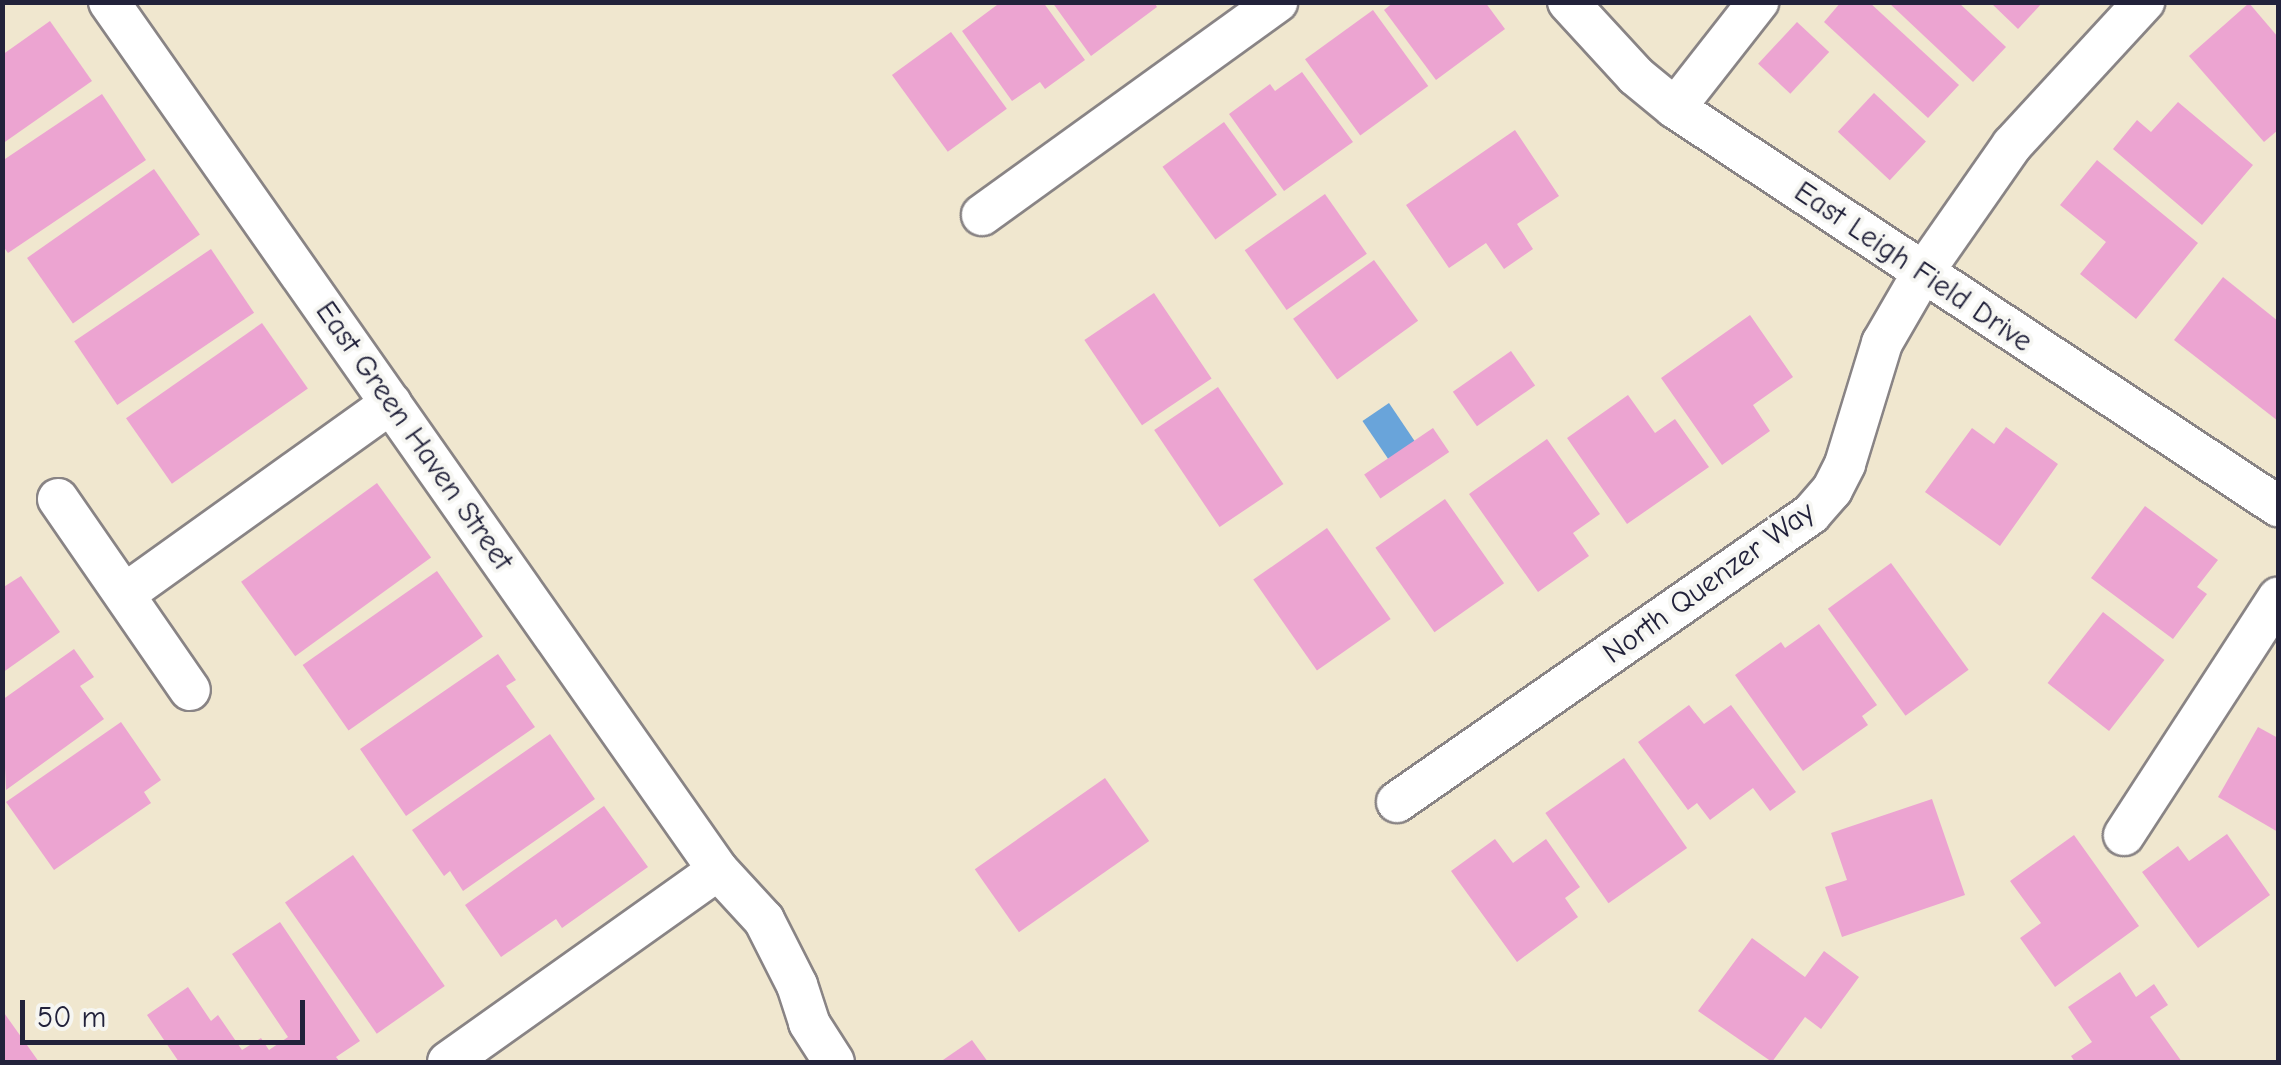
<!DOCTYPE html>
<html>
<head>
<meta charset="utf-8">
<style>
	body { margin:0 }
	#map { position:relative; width:2281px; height:1065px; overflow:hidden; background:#f0e7cf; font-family:"Comic Neue",sans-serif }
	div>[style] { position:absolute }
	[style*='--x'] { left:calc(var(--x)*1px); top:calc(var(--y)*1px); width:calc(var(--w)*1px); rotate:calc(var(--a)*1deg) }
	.water>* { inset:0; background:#69a4da; transform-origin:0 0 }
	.building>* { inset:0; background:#eca4d1; transform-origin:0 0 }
	.roads { filter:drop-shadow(2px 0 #898485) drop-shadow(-2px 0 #898485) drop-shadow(0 2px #898485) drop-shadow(0 -2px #898485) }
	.minor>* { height:40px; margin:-20px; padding:0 20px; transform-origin:20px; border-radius:20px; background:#fff }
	span { translate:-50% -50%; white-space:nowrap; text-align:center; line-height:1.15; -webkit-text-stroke:8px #f6f6f2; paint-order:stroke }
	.street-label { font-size:30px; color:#22223b }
	.frame { position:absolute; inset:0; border:5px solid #22223b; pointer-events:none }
	.scale { position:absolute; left:20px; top:1000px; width:285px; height:45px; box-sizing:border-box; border:5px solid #22223b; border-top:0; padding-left:12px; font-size:30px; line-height:35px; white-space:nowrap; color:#22223b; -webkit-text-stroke:8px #f6f6f2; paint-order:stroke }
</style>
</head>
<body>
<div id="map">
	<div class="water">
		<div style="left:1389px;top:403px;width:63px;height:32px;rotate:56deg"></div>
	</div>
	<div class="building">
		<div style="clip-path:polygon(1001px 2px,1043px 2px,1085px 60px,1045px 89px,1040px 82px,1012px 101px,962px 31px)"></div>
		<div style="clip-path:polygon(1052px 2px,1154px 2px,1157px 7px,1091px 56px)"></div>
		<div style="clip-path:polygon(1394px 2px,1485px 2px,1505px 29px,1436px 80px,1384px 10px)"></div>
		<div style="clip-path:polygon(1841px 2px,1869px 2px,1959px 85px,1928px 118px,1824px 22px)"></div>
		<div style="clip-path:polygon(1888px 2px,1958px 2px,2006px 47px,1973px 82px)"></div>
		<div style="clip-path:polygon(1990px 2px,2043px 2px,2018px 29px)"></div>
		<div style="clip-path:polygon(2249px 3px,2278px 37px,2278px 130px,2264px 142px,2189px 56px)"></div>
		<div style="left:1373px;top:10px;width:94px;height:84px;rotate:54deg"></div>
		<div style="clip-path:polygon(50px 21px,92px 81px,2px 144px,2px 55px)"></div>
		<div style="left:1797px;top:22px;width:44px;height:57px;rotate:43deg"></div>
		<div style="left:951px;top:32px;width:95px;height:73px;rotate:54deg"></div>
		<div style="clip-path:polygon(1302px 72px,1353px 142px,1284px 191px,1229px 114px,1270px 84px,1275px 91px)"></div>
		<div style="left:1874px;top:93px;width:71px;height:53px;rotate:43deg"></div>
		<div style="clip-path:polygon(102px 94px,146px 160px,8px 253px,2px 245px,2px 161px)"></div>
		<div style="clip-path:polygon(2178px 102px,2253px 165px,2202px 225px,2113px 149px,2137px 120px,2151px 132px)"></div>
		<div style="left:1224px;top:122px;width:90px;height:76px;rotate:54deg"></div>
		<div style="clip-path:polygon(1515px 130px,1559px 196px,1517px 224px,1533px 249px,1504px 269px,1486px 243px,1449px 268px,1406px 205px)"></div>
		<div style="clip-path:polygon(2097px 160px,2198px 243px,2136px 319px,2080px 274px,2106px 242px,2060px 205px)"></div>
		<div style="left:154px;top:169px;width:80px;height:155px;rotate:55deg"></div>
		<div style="left:1325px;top:194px;width:73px;height:98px;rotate:55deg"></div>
		<div style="left:211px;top:249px;width:77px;height:165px;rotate:56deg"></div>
		<div style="left:1374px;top:260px;width:75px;height:100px;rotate:54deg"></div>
		<div style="clip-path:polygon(2223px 277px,2278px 321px,2278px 421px,2174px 340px)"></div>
		<div style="left:1154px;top:293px;width:103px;height:84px;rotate:56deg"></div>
		<div style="clip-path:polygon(1750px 315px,1793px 377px,1753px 405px,1770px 431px,1722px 465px,1661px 378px)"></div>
		<div style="left:262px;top:323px;width:80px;height:166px;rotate:55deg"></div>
		<div style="left:1511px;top:351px;width:42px;height:71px;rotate:55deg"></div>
		<div style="left:1218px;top:387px;width:117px;height:77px;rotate:56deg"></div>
		<div style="clip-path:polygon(1628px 395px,1655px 433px,1675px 419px,1709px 467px,1627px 524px,1567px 438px)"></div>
		<div style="clip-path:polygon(2006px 427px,2058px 464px,2000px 546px,1925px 492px,1972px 428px,1994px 444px)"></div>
		<div style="left:1433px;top:428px;width:29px;height:83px;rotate:56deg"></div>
		<div style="clip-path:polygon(1547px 439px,1600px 514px,1573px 533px,1589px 556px,1538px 592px,1469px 494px)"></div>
		<div style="left:377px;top:483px;width:92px;height:168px;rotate:54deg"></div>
		<div style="left:1445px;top:499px;width:103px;height:85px;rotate:55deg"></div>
		<div style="clip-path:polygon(2145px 506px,2218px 560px,2197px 587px,2207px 594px,2173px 639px,2091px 578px)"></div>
		<div style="left:1327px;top:528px;width:111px;height:90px;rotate:55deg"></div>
		<div style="left:1891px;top:563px;width:132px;height:78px;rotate:54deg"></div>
		<div style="left:437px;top:571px;width:80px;height:164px;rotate:55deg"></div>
		<div style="clip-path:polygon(21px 576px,60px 632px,2px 673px,2px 588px)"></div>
		<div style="left:2103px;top:612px;width:78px;height:90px;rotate:38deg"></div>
		<div style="clip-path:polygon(1819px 624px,1877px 705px,1862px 716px,1868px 725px,1803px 771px,1735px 675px,1781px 642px,1785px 648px)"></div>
		<div style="clip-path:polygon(74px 649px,94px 677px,80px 686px,104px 719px,6px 790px,2px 700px)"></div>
		<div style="clip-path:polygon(498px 654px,516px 680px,506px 686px,535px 727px,406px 816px,360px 749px)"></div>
		<div style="clip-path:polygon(1689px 705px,1704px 724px,1731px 705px,1796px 792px,1770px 811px,1753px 788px,1710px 820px,1697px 803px,1688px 810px,1638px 742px)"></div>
		<div style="clip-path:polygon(121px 722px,161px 780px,144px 792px,151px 803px,54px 870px,6px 802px)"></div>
		<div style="clip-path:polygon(2258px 727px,2278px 738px,2278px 832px,2218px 797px)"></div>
		<div style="clip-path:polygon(550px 734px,595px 799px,463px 891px,450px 871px,444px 876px,412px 830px)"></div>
		<div style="left:1624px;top:758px;width:110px;height:96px;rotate:55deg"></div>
		<div style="left:1105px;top:778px;width:77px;height:159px;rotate:55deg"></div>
		<div style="clip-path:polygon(1932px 799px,1965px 895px,1842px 937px,1825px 887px,1847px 880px,1831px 833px)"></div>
		<div style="clip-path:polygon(604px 806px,648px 867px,562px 928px,556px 919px,501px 957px,465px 905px)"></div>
		<div style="clip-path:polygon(2227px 834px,2270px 895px,2198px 948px,2142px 872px,2178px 846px,2189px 861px)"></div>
		<div style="clip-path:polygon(2074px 835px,2139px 926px,2055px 987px,2020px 938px,2041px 923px,2010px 881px)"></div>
		<div style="clip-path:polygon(1495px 839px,1513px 863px,1546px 839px,1580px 887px,1565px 898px,1578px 917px,1517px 962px,1451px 871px)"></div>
		<div style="left:353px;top:855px;width:160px;height:83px;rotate:55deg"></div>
		<div style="clip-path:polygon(280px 922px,360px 1041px,336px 1057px,340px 1062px,179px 1062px,147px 1015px,188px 987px,211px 1021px,218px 1015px,242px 1050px,261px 1038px,269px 1050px,288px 1037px,232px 954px)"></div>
		<div style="clip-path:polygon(1752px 938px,1805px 977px,1824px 951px,1859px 977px,1821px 1029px,1805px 1017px,1772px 1062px,1698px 1011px)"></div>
		<div style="clip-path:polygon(2120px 972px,2136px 997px,2154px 984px,2168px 1005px,2150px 1017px,2182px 1062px,2075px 1062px,2071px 1056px,2092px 1042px,2068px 1007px)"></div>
		<div style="clip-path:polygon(2px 1010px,39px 1062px,2px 1062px)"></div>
		<div style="clip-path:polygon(972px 1040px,988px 1062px,940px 1062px)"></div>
	</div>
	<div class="roads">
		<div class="minor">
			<div style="--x:109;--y:2;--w:1060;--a:54.95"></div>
			<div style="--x:718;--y:870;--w:68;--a:47.4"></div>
			<div style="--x:764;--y:920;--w:73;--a:63.1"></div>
			<div style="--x:797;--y:985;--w:40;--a:72"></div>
			<div style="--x:809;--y:1023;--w:46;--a:57.3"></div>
			<div style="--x:1568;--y:2;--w:100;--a:47.4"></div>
			<div style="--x:1636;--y:76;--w:50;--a:39.4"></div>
			<div style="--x:1675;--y:108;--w:723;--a:33.43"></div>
			<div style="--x:1675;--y:108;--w:135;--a:-51.9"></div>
			<div style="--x:982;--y:215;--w:364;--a:-35.8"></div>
			<div style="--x:58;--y:499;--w:232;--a:55.4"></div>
			<div style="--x:126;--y:593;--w:326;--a:-35.6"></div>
			<div style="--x:1397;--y:802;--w:504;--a:-34.82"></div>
			<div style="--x:1811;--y:514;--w:32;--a:-49"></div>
			<div style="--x:1832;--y:490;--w:29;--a:-63"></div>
			<div style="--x:1845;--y:464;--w:127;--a:-73"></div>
			<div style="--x:1882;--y:343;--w:80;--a:-59.9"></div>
			<div style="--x:1922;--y:274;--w:157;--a:-55.1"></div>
			<div style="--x:2012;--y:145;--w:195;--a:-47.3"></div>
			<div style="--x:2124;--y:835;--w:283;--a:-57"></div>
			<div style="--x:448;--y:1062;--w:331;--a:-35.4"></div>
		</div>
	</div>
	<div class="street-label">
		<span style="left:1913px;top:267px;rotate:34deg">East Leigh Field Drive</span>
		<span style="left:414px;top:436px;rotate:55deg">East Green Haven Street</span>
		<span style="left:1709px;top:583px;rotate:-36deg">North Quenzer Way</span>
	</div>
	<div class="frame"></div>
	<div class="scale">50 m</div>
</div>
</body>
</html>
